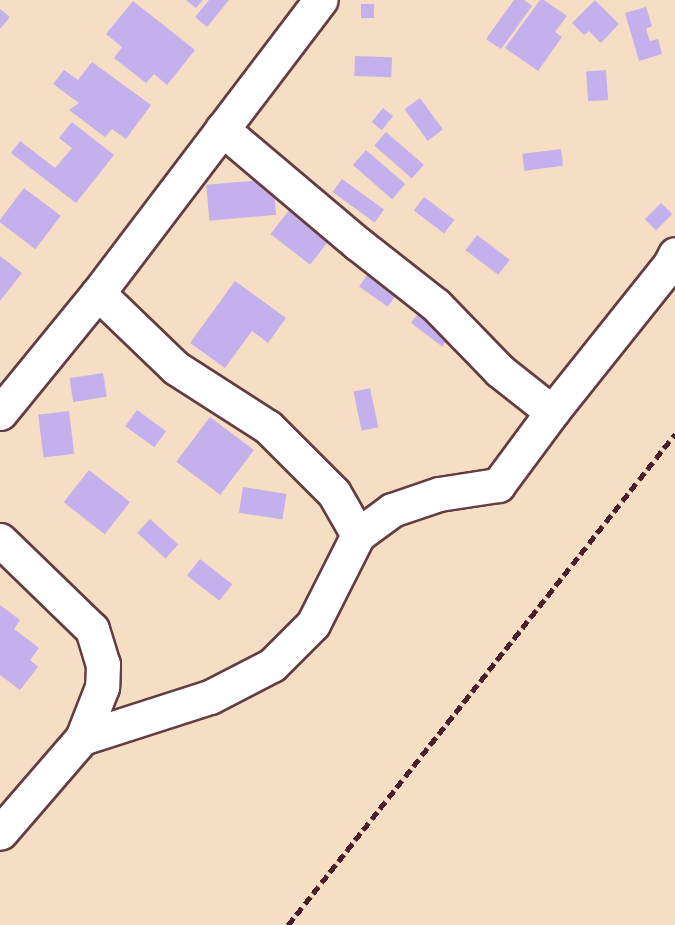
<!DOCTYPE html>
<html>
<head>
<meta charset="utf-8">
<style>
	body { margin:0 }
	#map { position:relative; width:675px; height:925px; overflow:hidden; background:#f5dec3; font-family:"IM FELL Double Pica",serif }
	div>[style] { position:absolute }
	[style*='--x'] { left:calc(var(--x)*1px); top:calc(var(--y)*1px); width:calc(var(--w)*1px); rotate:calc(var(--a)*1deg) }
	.building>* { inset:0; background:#c4b0ed; transform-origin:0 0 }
	.roads { filter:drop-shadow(2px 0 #643c42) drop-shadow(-2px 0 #643c42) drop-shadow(0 2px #643c42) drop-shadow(0 -2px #643c42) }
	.minor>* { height:33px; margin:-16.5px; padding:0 16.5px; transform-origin:16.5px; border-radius:16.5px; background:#fff }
	.rail>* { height:4.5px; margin-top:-2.25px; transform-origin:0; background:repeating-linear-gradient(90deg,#4a1f2b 0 9px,transparent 0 13.5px) }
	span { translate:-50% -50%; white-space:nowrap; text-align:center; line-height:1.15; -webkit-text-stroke:5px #f7f3e8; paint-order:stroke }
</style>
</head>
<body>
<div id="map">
	<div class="building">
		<div style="clip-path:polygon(186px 0,203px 0,196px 8px)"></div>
		<div style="clip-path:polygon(209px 0,229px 0,207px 27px,195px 17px)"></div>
		<div style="clip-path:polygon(514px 0,524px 0,532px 6px,501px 49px,486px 39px)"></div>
		<div style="clip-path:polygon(540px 0,544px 0,567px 16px,555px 32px,562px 37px,538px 71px,505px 48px)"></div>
		<div style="clip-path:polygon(595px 0,619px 24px,601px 43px,589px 31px,584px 35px,572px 23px)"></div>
		<div style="clip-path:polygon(133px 1px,195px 50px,167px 85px,154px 74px,146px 83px,114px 58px,122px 47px,106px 34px)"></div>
		<div style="left:361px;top:4px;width:13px;height:14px"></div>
		<div style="clip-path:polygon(646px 7px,652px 26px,646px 29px,650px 41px,658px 39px,662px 54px,639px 61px,625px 13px)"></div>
		<div style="clip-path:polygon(0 9px,10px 17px,0 29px)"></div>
		<div style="left:355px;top:56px;width:37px;height:20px;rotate:2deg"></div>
		<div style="clip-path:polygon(92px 62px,151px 105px,126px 139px,112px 129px,105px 137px,69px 110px,79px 103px,53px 84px,64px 70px,78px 80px)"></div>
		<div style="left:606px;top:70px;width:30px;height:20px;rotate:86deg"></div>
		<div style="left:420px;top:98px;width:39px;height:19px;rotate:54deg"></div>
		<div style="left:383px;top:108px;width:13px;height:18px;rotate:39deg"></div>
		<div style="clip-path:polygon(72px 122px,114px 155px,76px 203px,11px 153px,20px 141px,55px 168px,72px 148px,59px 138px)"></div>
		<div style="left:386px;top:132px;width:50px;height:18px;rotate:41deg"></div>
		<div style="left:561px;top:149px;width:17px;height:39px;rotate:83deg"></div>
		<div style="left:366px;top:150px;width:52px;height:20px;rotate:41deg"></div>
		<div style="left:273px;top:179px;width:36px;height:67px;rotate:85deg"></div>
		<div style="left:342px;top:179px;width:52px;height:16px;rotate:36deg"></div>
		<div style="left:24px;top:188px;width:46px;height:42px;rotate:37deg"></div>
		<div style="left:424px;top:197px;width:38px;height:17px;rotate:37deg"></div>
		<div style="left:661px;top:203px;width:16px;height:23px;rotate:45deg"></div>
		<div style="left:294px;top:204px;width:50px;height:38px;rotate:38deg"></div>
		<div style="left:477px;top:235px;width:41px;height:19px;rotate:37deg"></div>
		<div style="clip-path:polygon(0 256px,22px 273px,0 301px)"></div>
		<div style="left:370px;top:271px;width:35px;height:19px;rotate:35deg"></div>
		<div style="clip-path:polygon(235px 281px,286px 318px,268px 343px,252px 331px,225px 368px,190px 343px)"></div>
		<div style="left:423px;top:307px;width:39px;height:20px;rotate:37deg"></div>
		<div style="left:103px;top:373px;width:24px;height:34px;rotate:81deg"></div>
		<div style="left:370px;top:388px;width:40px;height:17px;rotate:78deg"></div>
		<div style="left:137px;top:410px;width:36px;height:20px;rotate:36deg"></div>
		<div style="left:69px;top:411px;width:43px;height:31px;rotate:83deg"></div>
		<div style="left:210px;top:417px;width:55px;height:56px;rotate:37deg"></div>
		<div style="left:89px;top:470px;width:52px;height:41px;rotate:38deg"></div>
		<div style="left:243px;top:487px;width:44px;height:26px;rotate:9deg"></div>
		<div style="left:150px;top:519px;width:38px;height:19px;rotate:42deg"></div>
		<div style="left:200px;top:559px;width:41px;height:21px;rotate:38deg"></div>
		<div style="clip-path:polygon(0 605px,20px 620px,14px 629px,39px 648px,30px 660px,38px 667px,20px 690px,0 675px)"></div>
	</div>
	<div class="roads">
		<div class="minor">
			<div style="--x:222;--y:129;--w:177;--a:40.2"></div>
			<div style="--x:357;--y:243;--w:100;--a:38.1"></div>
			<div style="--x:436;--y:305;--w:92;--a:45.9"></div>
			<div style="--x:500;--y:371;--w:66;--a:38.3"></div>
			<div style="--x:98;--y:293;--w:108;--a:43.9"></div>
			<div style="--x:176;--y:368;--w:109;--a:32.7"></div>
			<div style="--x:268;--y:427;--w:93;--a:45"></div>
			<div style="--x:334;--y:493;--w:48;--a:60.3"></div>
			<div style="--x:0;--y:413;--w:155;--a:-50.8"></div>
			<div style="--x:98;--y:293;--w:368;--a:-52.8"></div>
			<div style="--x:0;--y:540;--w:128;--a:44.1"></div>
			<div style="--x:92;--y:629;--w:37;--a:73"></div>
			<div style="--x:103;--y:664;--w:23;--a:92"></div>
			<div style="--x:102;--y:687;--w:55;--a:111.4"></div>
			<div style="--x:82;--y:738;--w:125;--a:130.8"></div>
			<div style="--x:82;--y:738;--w:134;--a:-17.8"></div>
			<div style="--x:210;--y:697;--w:70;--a:-27.3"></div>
			<div style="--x:272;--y:665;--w:58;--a:-45"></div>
			<div style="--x:313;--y:624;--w:100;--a:-63.2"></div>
			<div style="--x:358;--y:535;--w:42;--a:-36.3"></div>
			<div style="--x:392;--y:510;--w:50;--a:-18.8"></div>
			<div style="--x:439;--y:494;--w:60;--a:-8.7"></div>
			<div style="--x:498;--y:485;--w:91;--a:-53.5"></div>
			<div style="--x:552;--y:412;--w:189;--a:-51.4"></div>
			<div style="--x:670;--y:264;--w:11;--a:-63"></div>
		</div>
	</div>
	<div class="rail">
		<div style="--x:288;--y:925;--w:625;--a:-51.76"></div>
	</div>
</div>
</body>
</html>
